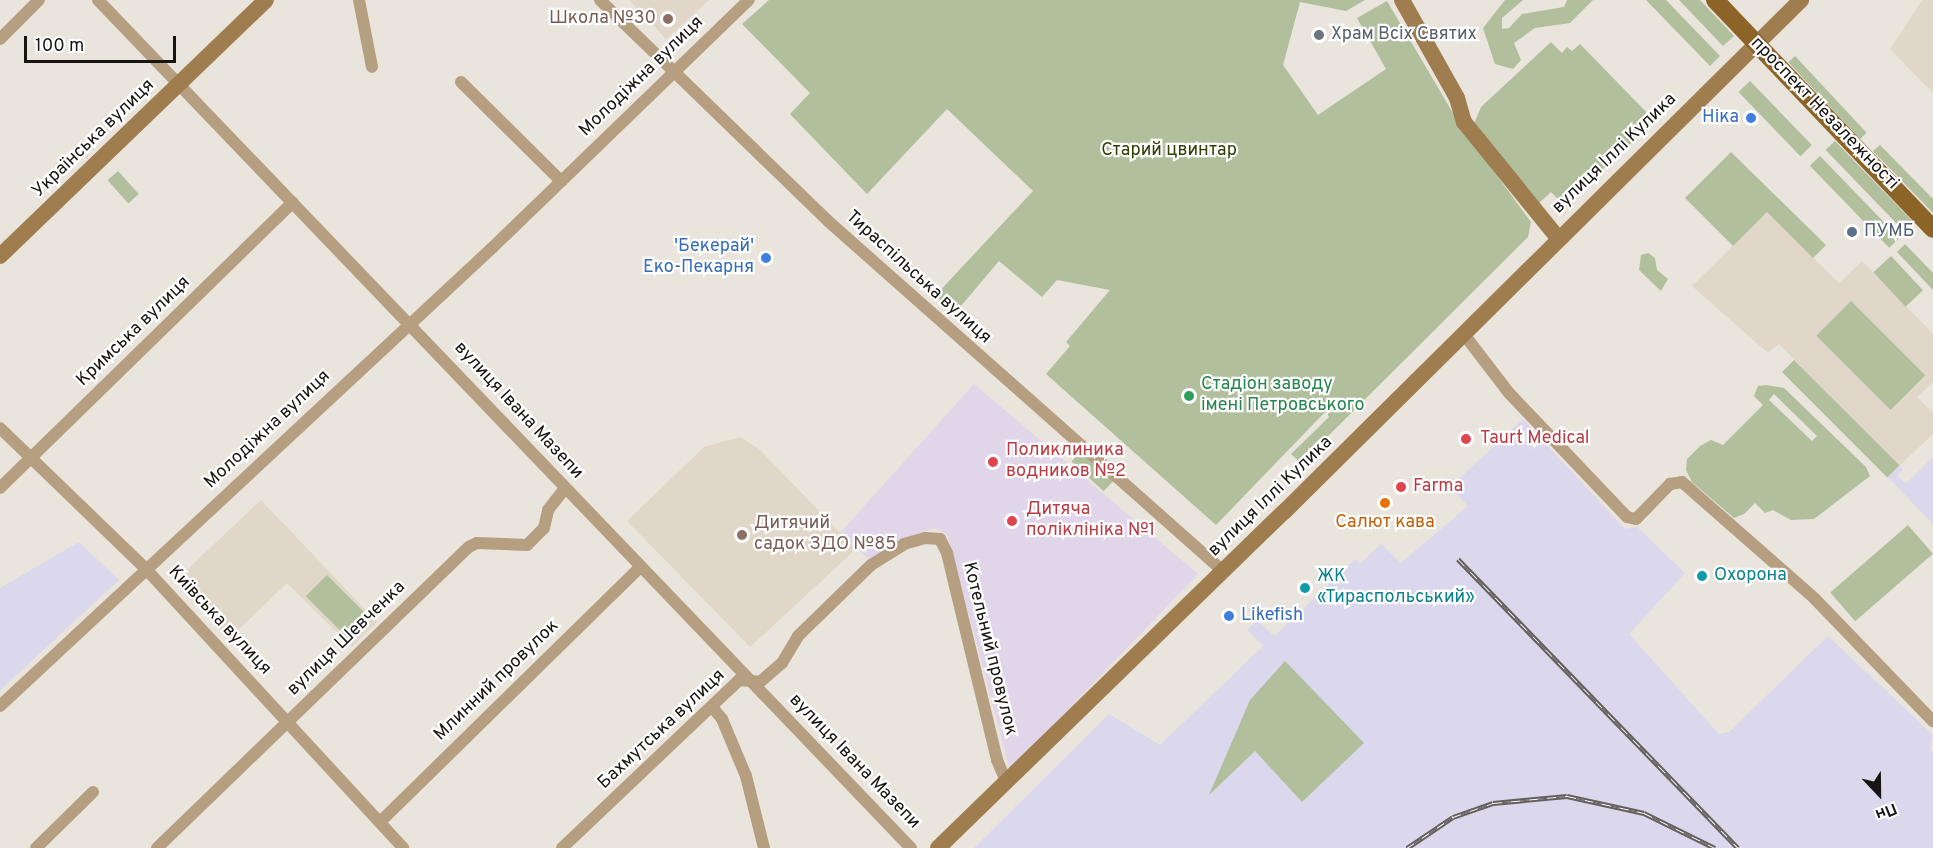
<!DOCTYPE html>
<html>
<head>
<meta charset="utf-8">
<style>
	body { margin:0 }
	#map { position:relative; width:1933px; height:848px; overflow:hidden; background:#e9e4dc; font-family:Overpass,sans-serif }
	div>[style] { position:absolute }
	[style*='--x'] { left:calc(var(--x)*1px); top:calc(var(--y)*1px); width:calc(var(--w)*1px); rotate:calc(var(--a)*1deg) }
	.built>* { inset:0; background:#e1d7c9 }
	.industrial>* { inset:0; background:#dbd7ed }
	.medical>* { inset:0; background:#e1d5ea }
	.green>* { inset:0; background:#b1bf9c; transform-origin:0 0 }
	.street>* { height:12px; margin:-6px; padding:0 6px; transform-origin:6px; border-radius:6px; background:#b69f81 }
	.secondary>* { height:16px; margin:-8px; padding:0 8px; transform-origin:8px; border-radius:8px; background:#9f7d4f }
	.primary>* { height:18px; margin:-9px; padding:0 9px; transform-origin:9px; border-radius:9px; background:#8d6427 }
	.rail>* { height:5px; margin-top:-2.5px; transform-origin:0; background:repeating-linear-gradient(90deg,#fff 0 9px,#63605b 0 18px); box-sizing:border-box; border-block:2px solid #63605b }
	.dots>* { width:16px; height:16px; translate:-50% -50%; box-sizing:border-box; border:3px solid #fff; border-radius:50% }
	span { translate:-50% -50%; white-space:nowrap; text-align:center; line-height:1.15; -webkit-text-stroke:4.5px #fff; paint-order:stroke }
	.education-label { font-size:18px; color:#785e54 }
	.right { translate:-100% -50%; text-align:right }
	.left { translate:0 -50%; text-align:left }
	.worship-label { font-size:18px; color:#5b616d }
	.street-label { font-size:18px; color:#171512 }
	.shop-label { font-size:18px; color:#366cbe }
	.park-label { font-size:18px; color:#2f3f06 }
	.service-label { font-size:18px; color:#4e5e75 }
	.leisure-label { font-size:18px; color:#27864d }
	.health-label { font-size:18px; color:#be3a42 }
	.food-label { font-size:18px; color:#c56008 }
	.culture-label { font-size:18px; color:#0d838f }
	.north { position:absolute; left:1849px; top:764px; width:60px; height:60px; -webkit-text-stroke:4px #fff; paint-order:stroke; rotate:158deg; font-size:16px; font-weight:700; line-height:24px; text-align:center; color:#171512 }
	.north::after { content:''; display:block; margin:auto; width:21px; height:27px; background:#171512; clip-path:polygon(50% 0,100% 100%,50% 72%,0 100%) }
	.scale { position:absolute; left:24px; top:36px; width:152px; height:27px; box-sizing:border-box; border:3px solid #171512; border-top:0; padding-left:8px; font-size:18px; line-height:21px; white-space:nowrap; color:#171512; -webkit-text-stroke:4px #fff; paint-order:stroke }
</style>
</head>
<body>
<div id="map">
	<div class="built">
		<div style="clip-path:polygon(629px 0,709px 0,666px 39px)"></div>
		<div style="clip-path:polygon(1922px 0,1933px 0,1933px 93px,1890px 49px)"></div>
		<div style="clip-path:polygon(1767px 212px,1839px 283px,1862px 261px,1933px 334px,1933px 382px,1917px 397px,1933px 413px,1933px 434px,1899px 466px,1779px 344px,1768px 353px,1692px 286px)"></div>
		<div style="clip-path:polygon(740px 437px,759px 449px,856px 549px,750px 647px,627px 521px,704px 447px)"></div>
		<div style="clip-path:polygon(261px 500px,377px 622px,352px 647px,287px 583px,229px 639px,174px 582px)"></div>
	</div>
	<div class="industrial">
		<div style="clip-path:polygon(1523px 419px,1625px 529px,1637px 527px,1685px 573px,1629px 634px,1719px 734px,1729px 732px,1828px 636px,1933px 735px,1930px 749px,1933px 752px,1933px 848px,974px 848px,1109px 714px,1160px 745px,1263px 646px,1247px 630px,1257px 620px,1274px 636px,1355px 559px,1360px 564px,1381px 544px,1401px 563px,1468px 506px,1450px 487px)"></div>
		<div style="clip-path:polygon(1933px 457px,1933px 524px,1888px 477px,1899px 466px,1903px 470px,1897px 475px,1906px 484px)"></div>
		<div style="clip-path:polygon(79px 542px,119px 580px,0 690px,0 588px)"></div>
	</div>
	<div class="medical">
		<div style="clip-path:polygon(974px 384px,1198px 574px,1010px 770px,948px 536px,937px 528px,904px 538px,871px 561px,840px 533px)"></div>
	</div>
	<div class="green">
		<div style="clip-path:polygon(769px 0,1365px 0,1346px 11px,1300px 2px,1283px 65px,1318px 115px,1386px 69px,1357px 18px,1387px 1px,1460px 125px,1531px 222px,1528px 237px,1301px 463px,1291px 454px,1329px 417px,1325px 412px,1216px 525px,1046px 374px,1070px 346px,1066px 342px,1110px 290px,1057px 280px,1042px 297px,999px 261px,955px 313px,935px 296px,1033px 191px,947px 109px,867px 194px,790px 114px,810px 93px,742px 24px)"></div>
		<div style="clip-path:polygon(1505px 0,1523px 0,1502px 18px,1502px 29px,1509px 28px,1522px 14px,1564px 7px,1567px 0,1593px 0,1570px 23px,1535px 28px,1514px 43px,1521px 60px,1513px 69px,1495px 64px,1483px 28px)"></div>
		<div style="clip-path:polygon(1646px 0,1666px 0,1720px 56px,1710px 66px)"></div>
		<div style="clip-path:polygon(1679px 0,1700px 0,1734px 36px,1723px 46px)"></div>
		<div style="clip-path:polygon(1551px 42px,1562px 53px,1567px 47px,1572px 51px,1580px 44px,1655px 121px,1564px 205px,1551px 192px,1537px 205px,1474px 124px,1481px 107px)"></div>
		<div style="left:1795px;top:56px;width:105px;height:9px;rotate:47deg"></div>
		<div style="left:1750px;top:81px;width:89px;height:16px;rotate:46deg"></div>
		<div style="left:1835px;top:141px;width:114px;height:13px;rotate:46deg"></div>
		<div style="clip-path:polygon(1880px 145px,1933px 199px,1933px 213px,1873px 151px)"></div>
		<div style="clip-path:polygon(1731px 152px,1826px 245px,1813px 258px,1767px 212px,1733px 246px,1685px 198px)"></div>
		<div style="left:1820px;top:156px;width:114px;height:14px;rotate:46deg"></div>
		<div style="left:118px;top:171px;width:31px;height:14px;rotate:48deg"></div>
		<div style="clip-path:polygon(1905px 244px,1933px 273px,1933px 290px,1897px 252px)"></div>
		<div style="clip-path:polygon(1648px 253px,1655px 258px,1657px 270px,1668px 279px,1661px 291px,1639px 270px,1641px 255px)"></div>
		<div style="left:1891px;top:256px;width:47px;height:24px;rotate:47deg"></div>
		<div style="left:1851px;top:301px;width:105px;height:49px;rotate:45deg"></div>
		<div style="left:1794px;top:360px;width:149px;height:17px;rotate:45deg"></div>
		<div style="clip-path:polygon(evenodd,1766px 385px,1784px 388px,1866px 467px,1870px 476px,1814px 519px,1791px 520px,1773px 510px,1765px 513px,1755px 503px,1744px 514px,1734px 518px,1692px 482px,1686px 470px,1687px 459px,1700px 446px,1711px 440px,1723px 445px,1763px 405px,1754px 396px,1758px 386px,1766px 385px,1774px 394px,1817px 436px,1812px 441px,1769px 400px,1774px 394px)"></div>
		<div style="left:1081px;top:451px;width:44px;height:14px;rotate:43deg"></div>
		<div style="left:1908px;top:525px;width:38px;height:103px;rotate:49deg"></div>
		<div style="left:327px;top:575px;width:61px;height:30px;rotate:45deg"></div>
		<div style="clip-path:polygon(1285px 661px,1364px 743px,1302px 802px,1255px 751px,1209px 795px,1250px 700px)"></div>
	</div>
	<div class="street">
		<div style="--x:98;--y:0;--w:1175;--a:46.21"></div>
		<div style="--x:359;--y:0;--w:68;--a:79"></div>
		<div style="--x:600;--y:0;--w:318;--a:44.1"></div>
		<div style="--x:828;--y:221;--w:528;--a:41.54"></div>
		<div style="--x:0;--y:39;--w:55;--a:-45"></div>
		<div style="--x:461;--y:82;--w:141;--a:44.7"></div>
		<div style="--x:1463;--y:333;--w:76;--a:52.5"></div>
		<div style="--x:1509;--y:393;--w:171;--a:46.4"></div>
		<div style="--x:1627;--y:517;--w:9;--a:13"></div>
		<div style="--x:1636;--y:519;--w:49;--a:-45.8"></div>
		<div style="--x:1670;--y:484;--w:12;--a:-9"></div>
		<div style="--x:1682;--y:482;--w:177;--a:41.3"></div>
		<div style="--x:1815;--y:599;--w:170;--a:46"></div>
		<div style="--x:0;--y:428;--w:202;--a:44"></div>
		<div style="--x:145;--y:568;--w:381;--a:47.3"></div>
		<div style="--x:0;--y:488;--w:409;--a:-44.3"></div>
		<div style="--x:0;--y:706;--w:672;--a:-42.95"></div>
		<div style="--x:492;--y:248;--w:357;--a:-44"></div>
		<div style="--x:712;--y:707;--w:16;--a:50"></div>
		<div style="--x:722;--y:719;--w:62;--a:67.2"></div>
		<div style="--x:746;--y:776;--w:74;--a:76"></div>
		<div style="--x:380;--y:822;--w:364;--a:-44.4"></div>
		<div style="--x:36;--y:848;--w:80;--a:-44.5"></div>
		<div style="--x:157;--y:848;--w:434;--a:-44"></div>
		<div style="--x:469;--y:547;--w:9;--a:-27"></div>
		<div style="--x:477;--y:543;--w:50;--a:2.3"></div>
		<div style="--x:527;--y:545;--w:24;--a:-45"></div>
		<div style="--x:544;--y:528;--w:18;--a:-77"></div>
		<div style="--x:548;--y:510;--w:28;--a:-52"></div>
		<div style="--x:562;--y:848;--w:244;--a:-43.5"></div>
		<div style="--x:739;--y:680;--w:21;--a:5"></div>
		<div style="--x:760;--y:682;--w:29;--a:-41"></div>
		<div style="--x:782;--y:663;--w:31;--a:-59"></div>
		<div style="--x:798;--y:636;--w:102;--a:-44.2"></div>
		<div style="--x:871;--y:565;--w:39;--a:-32"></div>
		<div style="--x:904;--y:544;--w:22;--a:-16"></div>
		<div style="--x:925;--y:538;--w:15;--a:4"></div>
		<div style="--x:940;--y:539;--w:16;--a:63"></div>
		<div style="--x:947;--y:553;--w:213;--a:76.4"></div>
		<div style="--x:997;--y:760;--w:25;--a:67"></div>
	</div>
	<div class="secondary">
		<div style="--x:1402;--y:0;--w:112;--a:60.7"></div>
		<div style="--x:1457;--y:98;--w:25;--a:74"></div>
		<div style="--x:1464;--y:122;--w:149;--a:51"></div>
		<div style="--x:0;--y:256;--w:369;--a:-43.9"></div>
		<div style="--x:938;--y:848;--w:482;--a:-44.2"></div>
		<div style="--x:1284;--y:512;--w:728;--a:-44.72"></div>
	</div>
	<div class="primary">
		<div style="--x:1715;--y:0;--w:316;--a:46.4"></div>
	</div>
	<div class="rail">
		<div style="--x:1458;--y:559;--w:402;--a:45.9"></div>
		<div style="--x:1407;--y:848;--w:55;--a:-34"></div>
		<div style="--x:1453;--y:817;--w:42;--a:-19.3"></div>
		<div style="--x:1493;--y:803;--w:74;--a:-5.4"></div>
		<div style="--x:1567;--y:796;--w:79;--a:12.4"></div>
		<div style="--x:1644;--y:813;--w:79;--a:26.2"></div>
	</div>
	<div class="dots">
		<div style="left:668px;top:19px;background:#8d6e63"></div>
		<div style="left:1319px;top:35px;background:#6b7280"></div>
		<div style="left:1751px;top:118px;background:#3f7fe0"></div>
		<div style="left:1852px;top:232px;background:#5c6f8a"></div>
		<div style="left:766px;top:258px;background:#3f7fe0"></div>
		<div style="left:1189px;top:396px;background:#2e9e5b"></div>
		<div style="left:1466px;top:439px;background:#e0444e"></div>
		<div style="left:993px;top:462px;background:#e0444e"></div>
		<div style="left:1401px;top:487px;background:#e0444e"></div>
		<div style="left:1385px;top:503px;background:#e8710a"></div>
		<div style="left:1012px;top:521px;background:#e0444e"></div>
		<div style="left:742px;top:535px;background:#8d6e63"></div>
		<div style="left:1702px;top:576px;background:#0f9aa8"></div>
		<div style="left:1305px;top:588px;background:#0f9aa8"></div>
		<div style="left:1229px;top:616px;background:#3f7fe0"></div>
	</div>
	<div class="education-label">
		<span class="right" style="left:656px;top:19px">Школа №30</span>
		<span class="left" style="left:754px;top:535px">Дитячий<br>садок ЗДО №85</span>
	</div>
	<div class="worship-label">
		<span class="left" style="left:1331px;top:35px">Храм Всіх Святих</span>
	</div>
	<div class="street-label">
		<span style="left:642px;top:77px;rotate:-44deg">Молодіжна вулиця</span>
		<span style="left:1824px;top:114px;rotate:46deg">проспект Незалежності</span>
		<span style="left:94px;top:139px;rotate:-44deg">Українська вулиця</span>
		<span style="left:1615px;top:154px;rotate:-44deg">вулиця Іллі Кулика</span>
		<span style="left:918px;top:278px;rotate:42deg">Тираспільська вулиця</span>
		<span style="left:134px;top:332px;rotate:-44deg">Кримська вулиця</span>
		<span style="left:518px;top:411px;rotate:47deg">вулиця Івана Мазепи</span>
		<span style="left:268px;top:430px;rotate:-43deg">Молодіжна вулиця</span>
		<span style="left:1271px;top:497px;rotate:-44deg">вулиця Іллі Кулика</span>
		<span style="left:219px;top:621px;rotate:47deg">Київська вулиця</span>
		<span style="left:347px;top:639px;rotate:-44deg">вулиця Шевченка</span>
		<span style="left:989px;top:649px;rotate:76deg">Котельний провулок</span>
		<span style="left:497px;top:681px;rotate:-44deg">Млинний провулок</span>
		<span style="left:662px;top:730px;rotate:-43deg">Бахмутська вулиця</span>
		<span style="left:854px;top:762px;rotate:46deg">вулиця Івана Мазепи</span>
	</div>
	<div class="shop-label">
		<span class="right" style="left:1739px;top:118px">Ніка</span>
		<span class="right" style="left:754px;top:258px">'Бекерай'<br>Еко-Пекарня</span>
		<span class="left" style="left:1241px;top:616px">Likefish</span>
	</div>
	<div class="park-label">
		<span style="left:1169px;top:151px">Старий цвинтар</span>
	</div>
	<div class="service-label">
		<span class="left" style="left:1864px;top:232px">ПУМБ</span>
	</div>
	<div class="leisure-label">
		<span class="left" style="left:1201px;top:396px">Стадіон заводу<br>імені Петровського</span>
	</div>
	<div class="health-label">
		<span class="left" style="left:1480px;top:439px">Taurt Medical</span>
		<span class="left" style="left:1006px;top:462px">Поликлиника<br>водников №2</span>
		<span class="left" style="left:1413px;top:487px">Farma</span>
		<span class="left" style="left:1026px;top:521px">Дитяча<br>поліклініка №1</span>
	</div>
	<div class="food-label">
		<span style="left:1385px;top:523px">Салют кава</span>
	</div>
	<div class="culture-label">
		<span class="left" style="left:1714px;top:576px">Охорона</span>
		<span class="left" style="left:1317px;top:588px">ЖК<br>«Тираспольський»</span>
	</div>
	<div class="north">Пн</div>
	<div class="scale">100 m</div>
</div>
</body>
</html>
